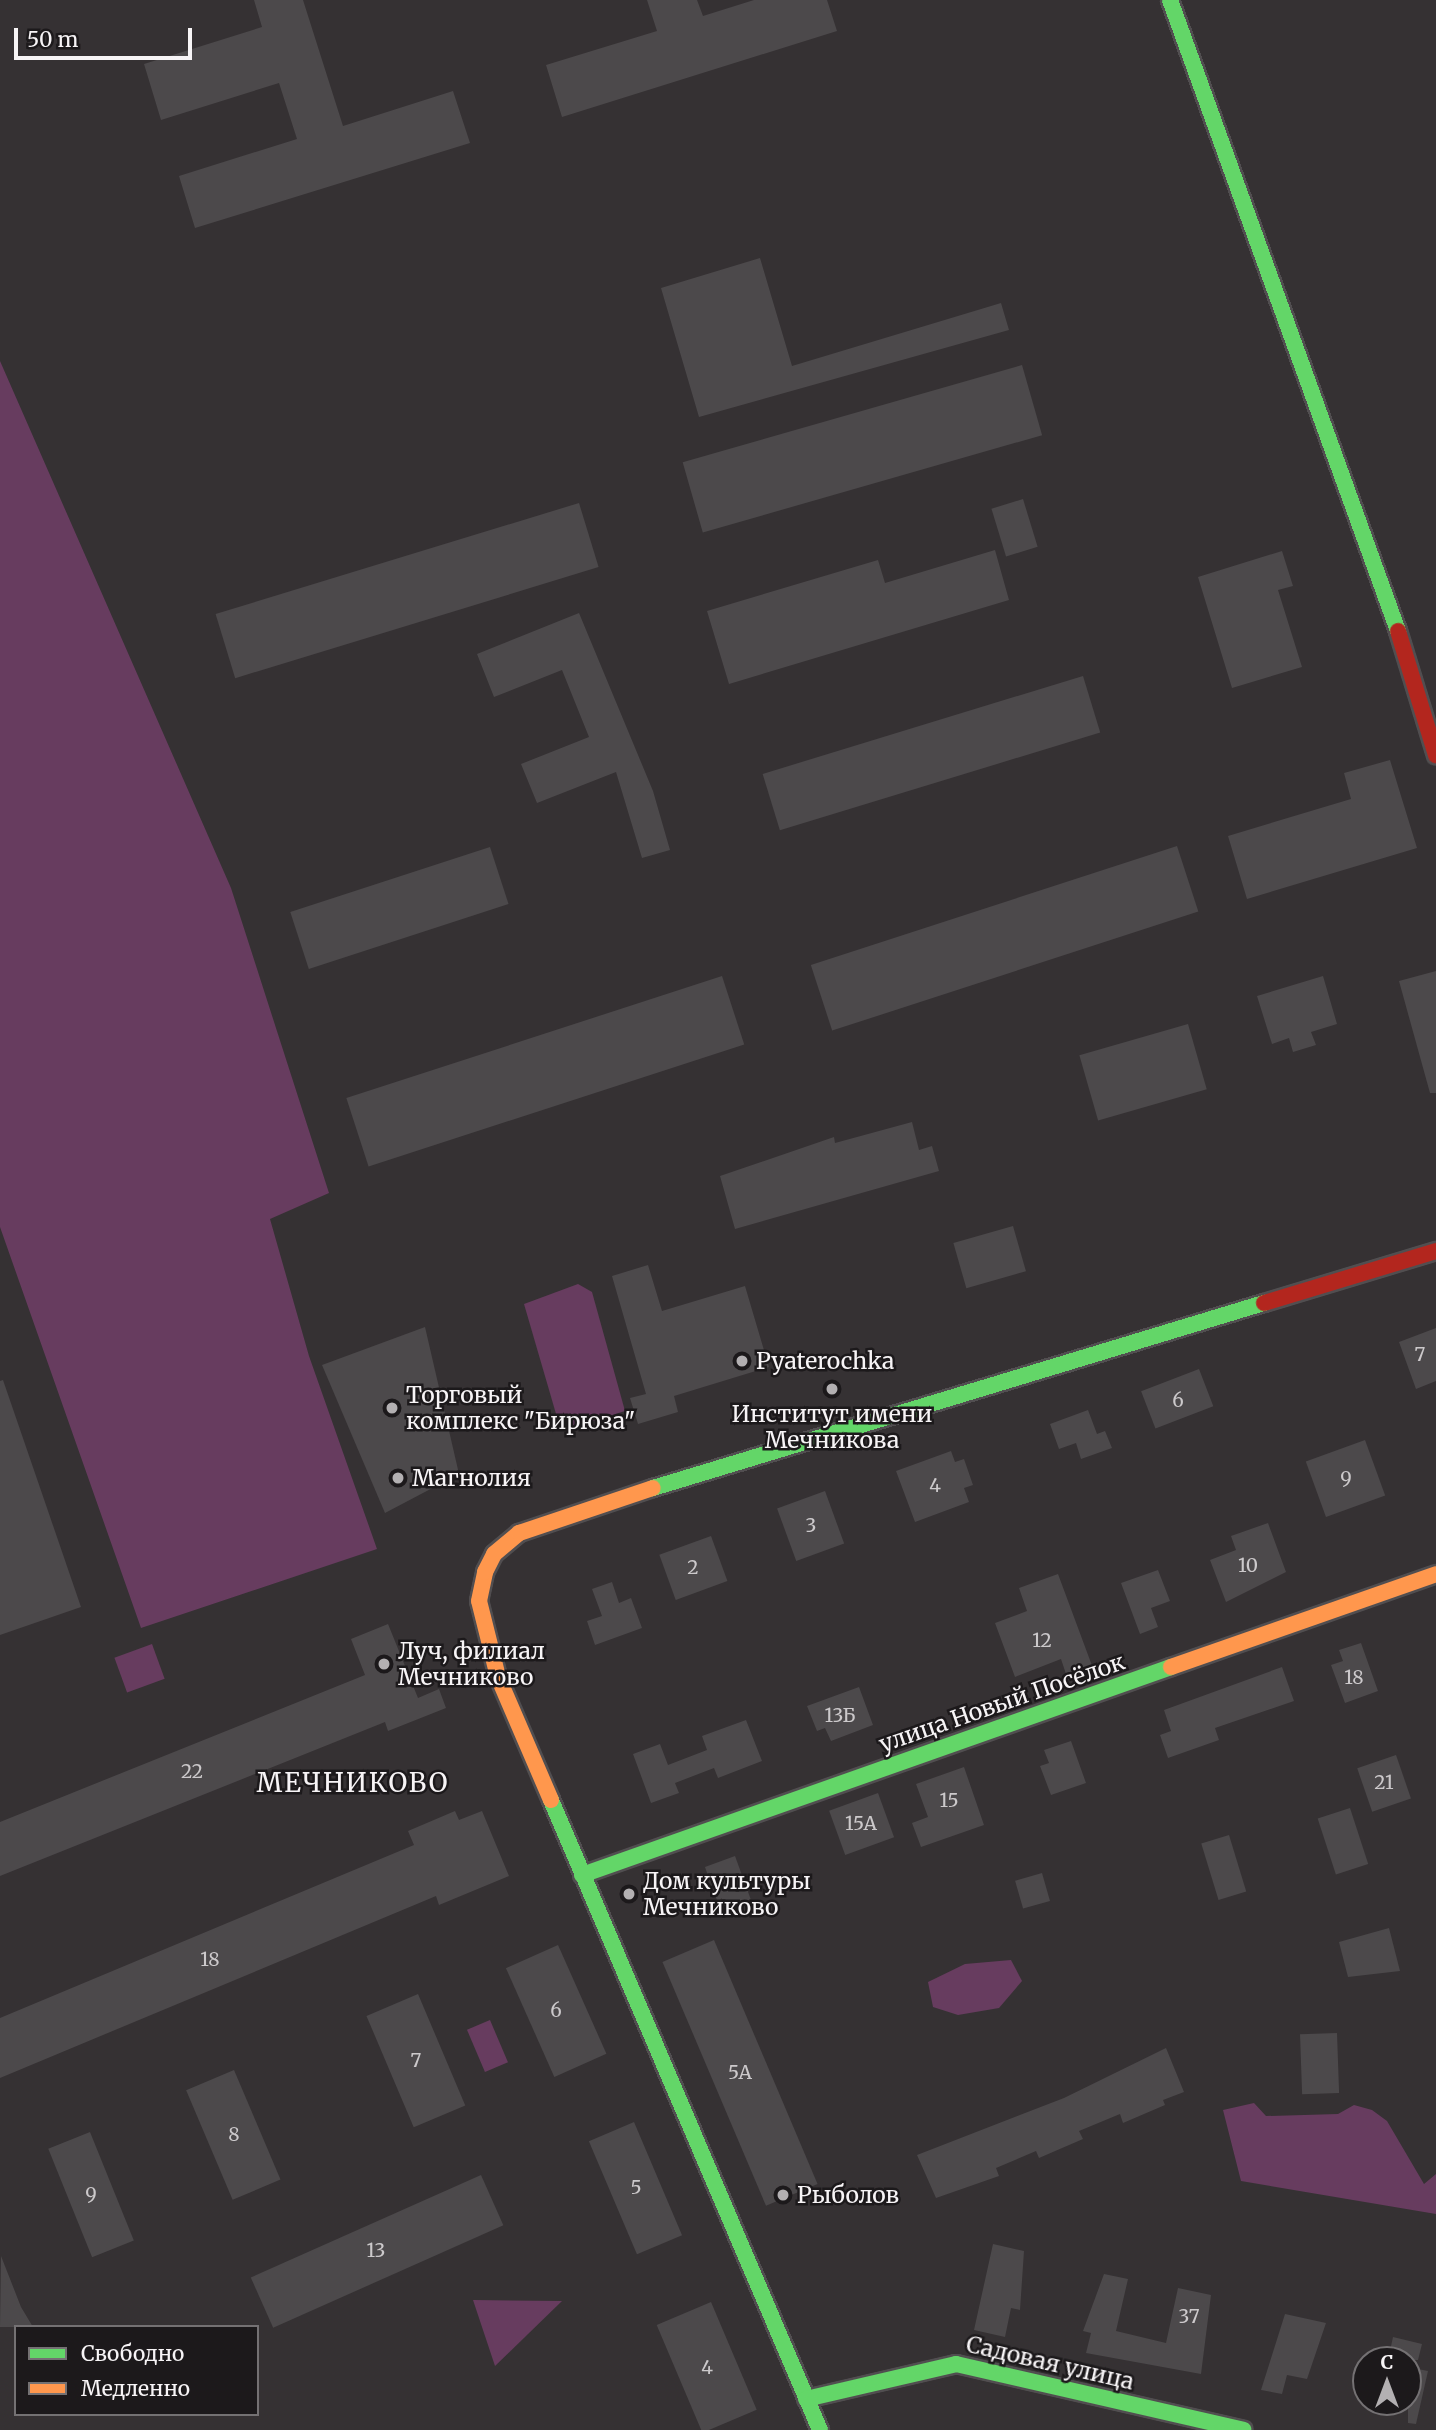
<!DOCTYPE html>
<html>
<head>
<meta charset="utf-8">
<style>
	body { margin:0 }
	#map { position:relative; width:1436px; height:2430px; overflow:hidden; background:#353133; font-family:Merriweather,serif }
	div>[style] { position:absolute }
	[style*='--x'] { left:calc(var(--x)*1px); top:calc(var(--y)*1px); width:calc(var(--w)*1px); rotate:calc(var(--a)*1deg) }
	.green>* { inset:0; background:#673c5f; transform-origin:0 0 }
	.building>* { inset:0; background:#4c494b; transform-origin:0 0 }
	.roads { filter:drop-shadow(2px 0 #514e50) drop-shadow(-2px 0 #514e50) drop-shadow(0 2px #514e50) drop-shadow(0 -2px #514e50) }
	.fast>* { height:16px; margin:-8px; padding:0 8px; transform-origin:8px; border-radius:8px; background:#63d668 }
	.slow>* { height:16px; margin:-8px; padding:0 8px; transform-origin:8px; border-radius:8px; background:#ff974d }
	.jam>* { height:16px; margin:-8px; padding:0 8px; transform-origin:8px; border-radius:8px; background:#b3261e }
	.dots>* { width:19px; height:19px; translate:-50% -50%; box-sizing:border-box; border:4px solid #1c191b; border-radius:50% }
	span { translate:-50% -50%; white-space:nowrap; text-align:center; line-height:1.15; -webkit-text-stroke:5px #1c191b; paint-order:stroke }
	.number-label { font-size:19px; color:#ccc9cb }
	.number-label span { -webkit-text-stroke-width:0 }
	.poi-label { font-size:23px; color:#f7f4f6 }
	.left { translate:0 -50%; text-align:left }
	.street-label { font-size:23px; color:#f7f4f6 }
	.quarter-label { font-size:26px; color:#f7f4f6; letter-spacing:2px }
	.legend { position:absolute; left:14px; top:2325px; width:245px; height:91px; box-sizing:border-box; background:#1c191b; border:2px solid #747173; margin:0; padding:9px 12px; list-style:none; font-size:21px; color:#f7f4f6 }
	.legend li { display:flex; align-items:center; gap:14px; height:35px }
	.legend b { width:35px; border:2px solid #747173 }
	.north { position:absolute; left:1352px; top:2346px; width:70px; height:70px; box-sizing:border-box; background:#1c191b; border:2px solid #747173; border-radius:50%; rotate:0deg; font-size:19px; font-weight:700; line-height:28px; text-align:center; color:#f7f4f6 }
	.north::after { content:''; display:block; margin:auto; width:24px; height:32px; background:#b3b0b2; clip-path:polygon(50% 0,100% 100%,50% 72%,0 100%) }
	.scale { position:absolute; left:14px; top:28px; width:178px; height:32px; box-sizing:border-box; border:4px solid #f7f4f6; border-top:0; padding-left:9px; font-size:21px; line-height:24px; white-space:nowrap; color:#f7f4f6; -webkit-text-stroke:5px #1c191b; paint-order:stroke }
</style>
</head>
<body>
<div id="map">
	<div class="green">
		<div style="clip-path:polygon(0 361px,231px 888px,329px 1193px,270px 1219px,309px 1356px,377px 1549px,141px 1628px,0 1227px)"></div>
		<div style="clip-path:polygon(578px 1284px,592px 1292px,625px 1411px,561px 1431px,524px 1304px)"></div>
		<div style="left:152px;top:1644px;width:37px;height:40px;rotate:70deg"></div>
		<div style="clip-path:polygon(1011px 1960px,1022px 1981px,999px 2008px,958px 2015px,933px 2007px,928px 1982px,965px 1964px)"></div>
		<div style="left:490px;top:2020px;width:46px;height:25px;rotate:67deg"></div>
		<div style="clip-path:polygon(1254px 2103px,1266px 2116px,1338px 2114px,1354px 2105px,1372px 2110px,1387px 2121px,1424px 2184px,1436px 2174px,1436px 2214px,1241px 2181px,1223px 2110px)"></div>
		<div style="clip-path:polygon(473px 2300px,562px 2301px,495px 2366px)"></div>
	</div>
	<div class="building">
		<div style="clip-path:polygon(254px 0,303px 0,343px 126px,453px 91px,470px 143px,195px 228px,179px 176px,297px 139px,279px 83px,161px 120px,144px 64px,262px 27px)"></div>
		<div style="clip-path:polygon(647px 0,697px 0,703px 16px,754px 0,827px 0,837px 31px,562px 117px,546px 65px,657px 31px)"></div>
		<div style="clip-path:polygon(760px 258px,792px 366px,1001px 303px,1009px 330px,699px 417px,661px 288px)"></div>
		<div style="left:1022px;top:365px;width:73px;height:353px;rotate:74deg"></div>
		<div style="left:1023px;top:499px;width:50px;height:33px;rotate:73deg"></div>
		<div style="left:579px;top:503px;width:67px;height:380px;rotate:73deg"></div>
		<div style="clip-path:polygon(995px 550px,1009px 600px,729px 684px,707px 611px,878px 560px,885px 583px)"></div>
		<div style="clip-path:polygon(1282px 551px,1293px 586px,1278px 590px,1302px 667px,1232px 688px,1198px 577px)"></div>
		<div style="clip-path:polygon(579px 613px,653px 791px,670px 850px,642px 858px,616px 772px,537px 803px,521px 764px,589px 737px,562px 670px,494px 697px,477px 654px)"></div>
		<div style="left:1083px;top:676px;width:59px;height:335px;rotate:73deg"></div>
		<div style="clip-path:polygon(1390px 760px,1417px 848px,1247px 899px,1228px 836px,1351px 799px,1344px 773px)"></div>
		<div style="left:1177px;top:846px;width:69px;height:385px;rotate:72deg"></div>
		<div style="left:490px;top:847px;width:60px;height:210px;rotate:72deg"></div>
		<div style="clip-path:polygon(1436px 971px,1436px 1093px,1430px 1093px,1399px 981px)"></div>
		<div style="left:722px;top:976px;width:72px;height:395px;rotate:72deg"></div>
		<div style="clip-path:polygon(1323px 976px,1337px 1024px,1311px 1032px,1316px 1045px,1293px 1052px,1289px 1038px,1272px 1044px,1257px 996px)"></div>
		<div style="left:1188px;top:1024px;width:68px;height:113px;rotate:74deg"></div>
		<div style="clip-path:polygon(912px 1122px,919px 1150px,932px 1146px,939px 1171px,735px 1229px,720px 1176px,834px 1137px,835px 1143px)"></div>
		<div style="left:1013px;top:1226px;width:47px;height:62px;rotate:74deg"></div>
		<div style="clip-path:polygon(648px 1265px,662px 1311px,745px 1286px,769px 1367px,674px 1396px,678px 1412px,638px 1424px,630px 1398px,646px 1394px,612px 1276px)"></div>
		<div style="clip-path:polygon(425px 1327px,459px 1474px,385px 1513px,322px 1365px)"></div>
		<div style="clip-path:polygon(1436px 1328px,1436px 1381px,1416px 1389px,1399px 1342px)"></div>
		<div style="left:1199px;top:1369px;width:40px;height:62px;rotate:69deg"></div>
		<div style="clip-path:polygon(3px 1380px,81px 1607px,0 1635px,0 1381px)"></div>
		<div style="clip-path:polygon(1088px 1410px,1097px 1434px,1105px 1431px,1112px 1448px,1081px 1459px,1076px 1443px,1059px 1449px,1050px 1424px)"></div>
		<div style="left:1365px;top:1440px;width:59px;height:63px;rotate:70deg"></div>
		<div style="clip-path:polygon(951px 1451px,955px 1462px,964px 1459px,973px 1485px,964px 1488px,969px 1502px,915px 1522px,896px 1471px)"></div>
		<div style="left:825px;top:1491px;width:56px;height:51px;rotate:70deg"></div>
		<div style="clip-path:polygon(1268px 1523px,1286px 1572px,1226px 1602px,1210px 1560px,1236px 1550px,1231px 1536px)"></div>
		<div style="left:711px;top:1536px;width:48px;height:55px;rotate:70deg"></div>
		<div style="clip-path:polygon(1158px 1570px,1170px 1601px,1151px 1608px,1158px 1627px,1140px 1634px,1121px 1583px)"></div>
		<div style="clip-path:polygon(1058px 1574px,1094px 1671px,1068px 1680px,1061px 1659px,1015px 1677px,995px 1623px,1027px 1611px,1019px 1588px)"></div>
		<div style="clip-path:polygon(612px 1582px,619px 1603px,631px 1598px,642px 1628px,595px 1645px,587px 1621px,602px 1616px,592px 1589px)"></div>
		<div style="clip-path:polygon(388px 1624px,418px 1698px,439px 1689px,446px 1708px,388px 1731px,385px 1722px,0 1876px,0 1822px,365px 1675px,351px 1639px)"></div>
		<div style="clip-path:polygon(1361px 1643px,1378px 1691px,1345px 1703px,1331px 1665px,1343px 1661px,1339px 1650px)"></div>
		<div style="clip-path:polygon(1282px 1667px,1294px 1701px,1215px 1728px,1219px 1740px,1168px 1758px,1160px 1735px,1171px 1731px,1164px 1710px)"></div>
		<div style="clip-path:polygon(859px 1687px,873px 1725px,831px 1741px,825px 1728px,817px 1731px,807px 1706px)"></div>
		<div style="clip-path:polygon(746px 1720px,762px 1761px,718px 1778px,714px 1768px,675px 1783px,679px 1793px,651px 1803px,633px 1754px,660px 1744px,668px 1765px,707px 1750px,702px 1736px)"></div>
		<div style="clip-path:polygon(1071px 1741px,1086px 1783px,1051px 1795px,1040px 1766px,1049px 1763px,1044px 1750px)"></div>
		<div style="left:1396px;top:1755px;width:46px;height:41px;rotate:71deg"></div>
		<div style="clip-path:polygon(964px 1767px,984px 1825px,921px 1847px,912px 1823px,928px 1817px,916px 1784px)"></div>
		<div style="left:878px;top:1793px;width:47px;height:52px;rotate:70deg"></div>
		<div style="left:1350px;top:1808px;width:59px;height:34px;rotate:72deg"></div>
		<div style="clip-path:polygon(455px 1811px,459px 1820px,482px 1811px,509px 1876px,439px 1905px,436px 1896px,0 2078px,0 2018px,414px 1845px,408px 1831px)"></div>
		<div style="left:1229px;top:1835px;width:59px;height:29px;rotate:73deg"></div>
		<div style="left:735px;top:1856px;width:46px;height:32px;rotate:70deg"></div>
		<div style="left:1042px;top:1873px;width:29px;height:28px;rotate:74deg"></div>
		<div style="clip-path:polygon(1389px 1928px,1400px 1971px,1348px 1977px,1339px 1942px)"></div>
		<div style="left:714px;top:1940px;width:265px;height:56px;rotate:67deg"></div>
		<div style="left:558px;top:1945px;width:119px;height:57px;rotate:66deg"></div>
		<div style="left:418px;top:1994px;width:121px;height:56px;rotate:67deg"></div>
		<div style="left:1337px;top:2033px;width:60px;height:37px;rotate:88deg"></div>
		<div style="clip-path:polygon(1166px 2048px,1184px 2092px,1163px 2100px,1165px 2105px,1123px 2123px,1120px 2114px,1079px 2131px,1083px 2139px,1039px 2158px,1036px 2151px,996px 2168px,999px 2176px,936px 2198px,917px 2155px,1064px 2098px)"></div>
		<div style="left:234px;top:2070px;width:119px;height:52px;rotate:67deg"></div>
		<div style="left:634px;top:2122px;width:123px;height:49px;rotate:67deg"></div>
		<div style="left:90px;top:2132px;width:117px;height:45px;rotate:68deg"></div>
		<div style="left:481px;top:2175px;width:55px;height:252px;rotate:66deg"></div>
		<div style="clip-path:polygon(993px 2244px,1024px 2251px,1020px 2310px,1011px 2308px,1005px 2337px,974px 2330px)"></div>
		<div style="clip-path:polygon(1px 2256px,21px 2307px,33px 2327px,0 2327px)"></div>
		<div style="clip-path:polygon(1104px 2274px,1128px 2279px,1116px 2331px,1166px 2343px,1178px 2288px,1211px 2295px,1201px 2374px,1086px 2353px,1091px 2333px,1083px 2331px)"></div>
		<div style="left:711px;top:2302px;width:117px;height:59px;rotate:67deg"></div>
		<div style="clip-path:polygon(1285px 2314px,1326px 2323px,1307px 2379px,1287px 2375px,1282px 2394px,1261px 2390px)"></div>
		<div style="clip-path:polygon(1393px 2337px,1422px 2344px,1418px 2360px,1388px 2360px)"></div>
		<div style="clip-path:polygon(1408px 2367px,1428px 2371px,1416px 2424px,1408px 2423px)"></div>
	</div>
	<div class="roads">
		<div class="fast">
			<div style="--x:1170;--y:0;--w:671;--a:70.13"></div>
			<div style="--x:653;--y:1488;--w:638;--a:-16.85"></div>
			<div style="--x:551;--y:1800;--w:685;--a:66.88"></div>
			<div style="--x:582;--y:1875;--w:625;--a:-19.45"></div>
			<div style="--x:806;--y:2399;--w:154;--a:-13.1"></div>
			<div style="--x:956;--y:2364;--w:295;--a:12.9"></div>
		</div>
		<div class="slow">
			<div style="--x:1171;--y:1667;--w:281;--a:-19.3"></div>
			<div style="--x:551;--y:1800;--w:134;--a:-113.3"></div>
			<div style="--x:498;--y:1677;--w:78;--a:-104"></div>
			<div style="--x:479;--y:1601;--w:30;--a:-78"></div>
			<div style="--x:485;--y:1572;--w:20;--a:-63"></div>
			<div style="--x:494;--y:1554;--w:33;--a:-40"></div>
			<div style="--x:519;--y:1533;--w:141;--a:-18.6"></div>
		</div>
		<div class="jam">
			<div style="--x:1398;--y:631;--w:130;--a:73"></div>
			<div style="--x:1264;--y:1303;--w:180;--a:-16.8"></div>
		</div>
	</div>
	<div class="dots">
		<div style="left:742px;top:1361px;background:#b3b0b2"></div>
		<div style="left:832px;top:1389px;background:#b3b0b2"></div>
		<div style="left:392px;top:1408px;background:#b3b0b2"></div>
		<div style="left:398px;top:1478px;background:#b3b0b2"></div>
		<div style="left:384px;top:1664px;background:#b3b0b2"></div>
		<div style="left:629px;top:1894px;background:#b3b0b2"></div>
		<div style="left:783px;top:2195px;background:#b3b0b2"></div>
	</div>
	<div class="number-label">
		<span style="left:1420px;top:1355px">7</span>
		<span style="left:1178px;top:1401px">6</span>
		<span style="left:1346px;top:1479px">9</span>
		<span style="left:935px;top:1486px">4</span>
		<span style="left:811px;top:1526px">3</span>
		<span style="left:1248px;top:1566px">10</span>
		<span style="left:693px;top:1568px">2</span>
		<span style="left:1042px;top:1641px">12</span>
		<span style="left:1354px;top:1678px">18</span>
		<span style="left:840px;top:1716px">13Б</span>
		<span style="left:192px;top:1772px">22</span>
		<span style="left:1384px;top:1783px">21</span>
		<span style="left:949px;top:1801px">15</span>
		<span style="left:861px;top:1824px">15А</span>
		<span style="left:210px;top:1960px">18</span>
		<span style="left:556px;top:2011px">6</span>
		<span style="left:416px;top:2061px">7</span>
		<span style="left:740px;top:2073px">5А</span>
		<span style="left:234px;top:2135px">8</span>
		<span style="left:636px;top:2188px">5</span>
		<span style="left:91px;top:2195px">9</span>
		<span style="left:376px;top:2251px">13</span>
		<span style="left:1189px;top:2317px">37</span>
		<span style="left:707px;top:2368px">4</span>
	</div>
	<div class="poi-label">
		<span class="left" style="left:756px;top:1361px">Pyaterochka</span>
		<span class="left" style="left:406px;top:1408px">Торговый<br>комплекс "Бирюза"</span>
		<span style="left:832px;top:1427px">Институт имени<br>Мечникова</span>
		<span class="left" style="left:412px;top:1478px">Магнолия</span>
		<span class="left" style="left:398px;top:1664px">Луч, филиал<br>Мечниково</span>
		<span class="left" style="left:643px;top:1894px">Дом культуры<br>Мечниково</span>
		<span class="left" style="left:797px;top:2195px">Рыболов</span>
	</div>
	<div class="street-label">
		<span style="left:1002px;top:1703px;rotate:-19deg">улица Новый Посёлок</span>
		<span style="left:1050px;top:2363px;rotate:13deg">Садовая улица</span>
	</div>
	<div class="quarter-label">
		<span style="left:353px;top:1783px">МЕЧНИКОВО</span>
	</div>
	<ul class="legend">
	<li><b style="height:9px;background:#63d668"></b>Свободно</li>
	<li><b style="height:9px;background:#ff974d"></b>Медленно</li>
	</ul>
	<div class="north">С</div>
	<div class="scale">50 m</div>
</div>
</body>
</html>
